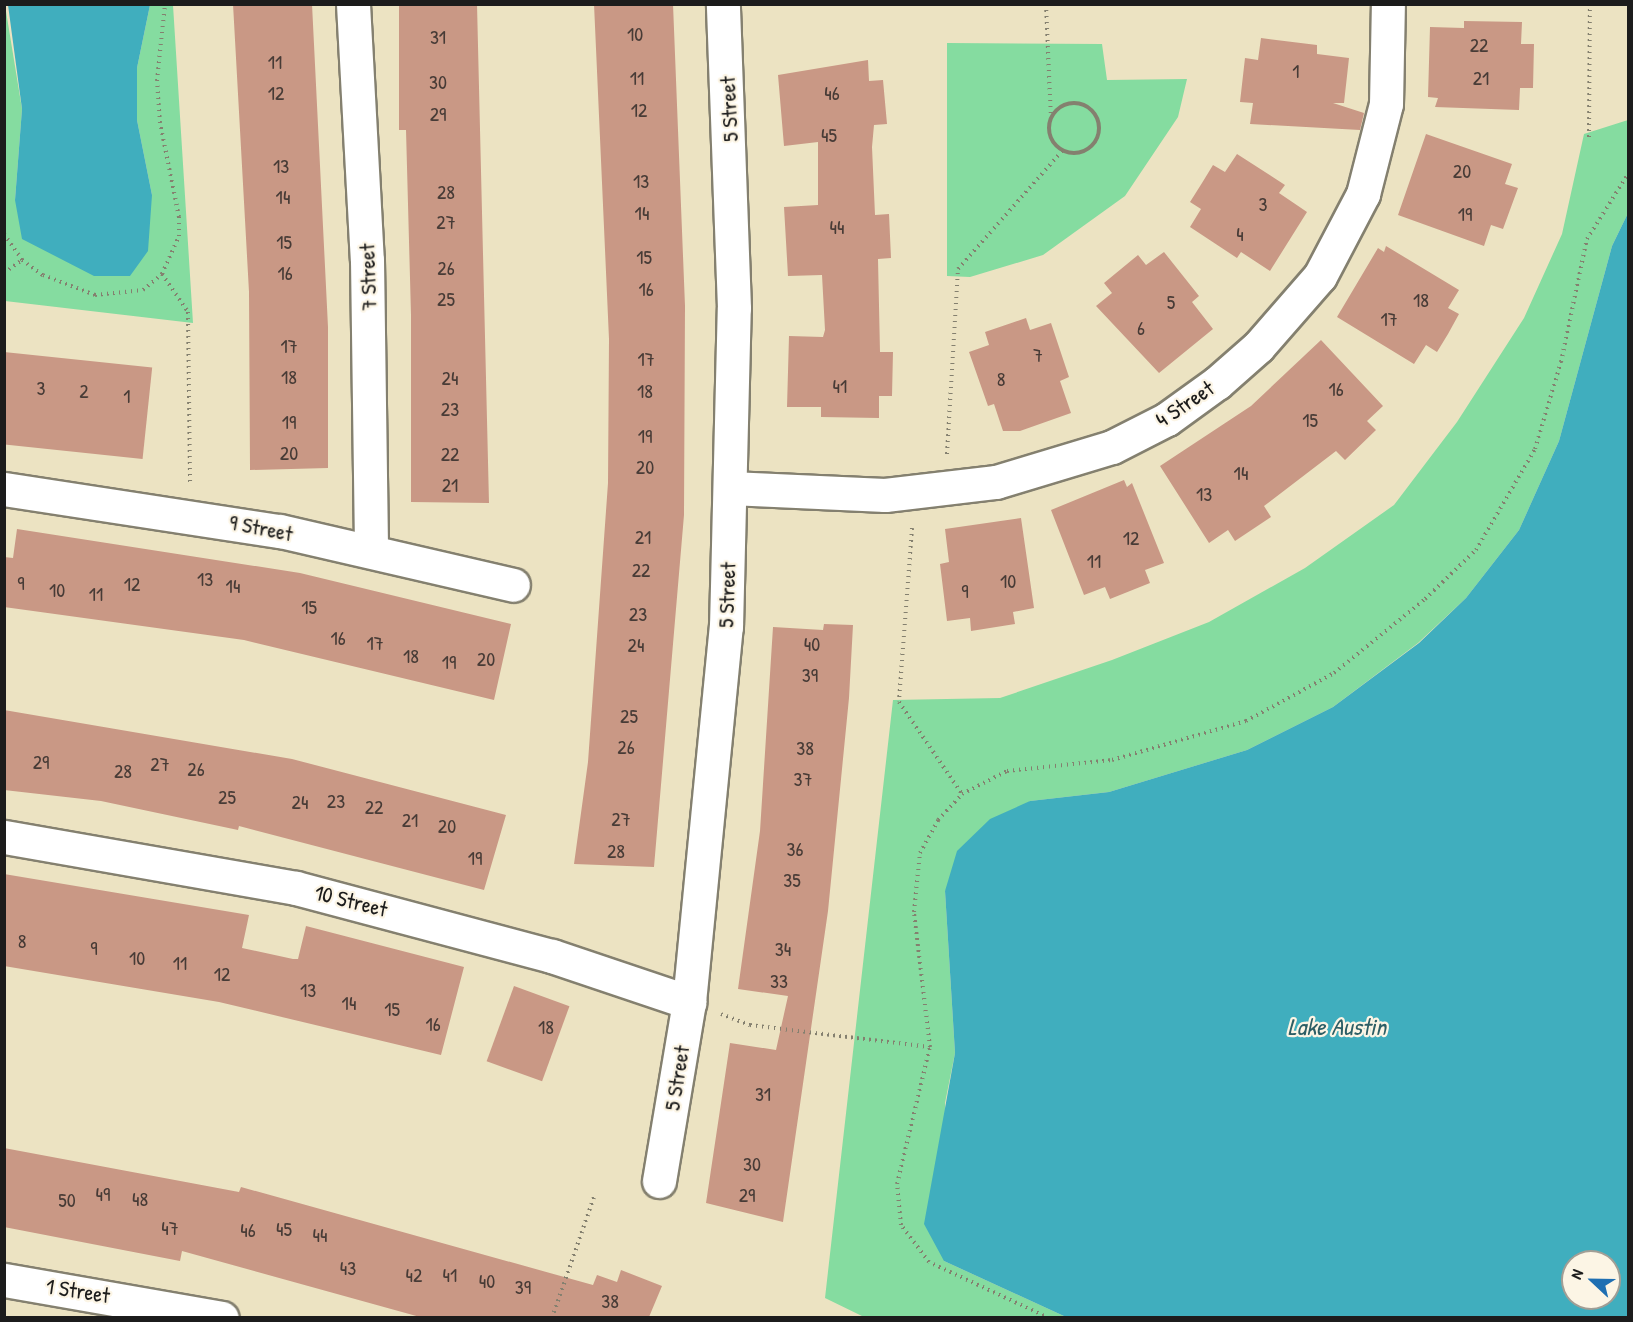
<!DOCTYPE html>
<html>
<head>
<meta charset="utf-8">
<style>
	body { margin:0 }
	#map { position:relative; width:1633px; height:1322px; overflow:hidden; background:#ece3c2; font-family:"Patrick Hand",sans-serif }
	div>[style] { position:absolute }
	[style*='--x'] { left:calc(var(--x)*1px); top:calc(var(--y)*1px); width:calc(var(--w)*1px); rotate:calc(var(--a)*1deg) }
	.green>* { inset:0; background:#85dca0 }
	.water>* { inset:0; background:#40aebe }
	.building>* { inset:0; background:#c99885; transform-origin:0 0 }
	.path>* { height:4px; margin-top:-2px; transform-origin:0; background:repeating-linear-gradient(90deg,#84806f 0 1.5px,transparent 0 6px) }
	.path>.ring { margin:-2px; padding:0; box-sizing:content-box; background:none; border:4px solid #84806f; border-radius:50% }
	.roads { filter:drop-shadow(2px 0 #84806f) drop-shadow(-2px 0 #84806f) drop-shadow(0 2px #84806f) drop-shadow(0 -2px #84806f) }
	.minor>* { height:33px; margin:-16.5px; padding:0 16.5px; transform-origin:16.5px; border-radius:16.5px; background:#fff }
	span { translate:-50% -50%; white-space:nowrap; text-align:center; line-height:1.15; -webkit-text-stroke:4.5px #fcf5e5; paint-order:stroke }
	.number-label { font-size:20px; color:#473b36 }
	.number-label span { -webkit-text-stroke-width:0 }
	.street-label { font-size:22px; color:#1c1c1c }
	.water-label { font-size:24px; color:#2c5e65; font-style:italic }
	.frame { position:absolute; inset:0; border:6px solid #1c1c1c; pointer-events:none }
	.north { position:absolute; left:1561px; top:1250px; width:60px; height:60px; box-sizing:border-box; background:#fcf5e5; border:2px solid #a29e95; border-radius:50%; rotate:292deg; font-size:16px; font-weight:700; line-height:24px; text-align:center; color:#1c1c1c }
	.north::after { content:''; display:block; margin:auto; width:21px; height:27px; background:#1f6fb2; clip-path:polygon(50% 0,100% 100%,50% 72%,0 100%) }
</style>
</head>
<body>
<div id="map">
	<div class="green">
		<div style="clip-path:polygon(5px 5px,22px 109px,15px 200px,152px 195px,137px 120px,137px 68px,150px 5px,173px 5px,193px 323px,5px 301px)"></div>
		<div style="clip-path:polygon(947px 43px,1102px 44px,1107px 80px,1187px 79px,1178px 117px,1125px 196px,1043px 255px,970px 277px,947px 276px)"></div>
		<div style="clip-path:polygon(1628px 120px,1628px 213px,1612px 246px,1559px 441px,1519px 530px,1466px 598px,1418px 643px,1333px 707px,1247px 750px,1109px 792px,1030px 801px,945px 891px,955px 1053px,945px 1103px,944px 1261px,1066px 1317px,864px 1317px,825px 1298px,893px 700px,1000px 698px,1112px 660px,1209px 622px,1305px 568px,1394px 505px,1457px 422px,1524px 318px,1562px 234px,1584px 134px)"></div>
	</div>
	<div class="water">
		<div style="clip-path:polygon(8px 5px,150px 5px,137px 68px,137px 120px,152px 195px,148px 251px,130px 276px,94px 276px,22px 239px,15px 200px,22px 109px)"></div>
		<div style="clip-path:polygon(evenodd,1628px 213px,1628px 1317px,1066px 1317px,944px 1261px,924px 1224px,955px 1053px,945px 891px,957px 851px,990px 819px,1030px 801px,1109px 792px,1247px 750px,1333px 707px,1419px 643px,1466px 598px,1519px 530px,1559px 441px,1612px 246px,1628px 213px,1573px 1262px,1609px 1262px,1609px 1298px,1573px 1298px,1573px 1262px)"></div>
	</div>
	<div class="building">
		<div style="clip-path:polygon(233px 4px,312px 4px,328px 327px,328px 468px,250px 470px,249px 292px)"></div>
		<div style="clip-path:polygon(399px 4px,477px 4px,489px 503px,411px 502px,411px 315px,406px 130px,399px 130px)"></div>
		<div style="clip-path:polygon(594px 4px,673px 4px,685px 306px,684px 515px,654px 867px,574px 864px,588px 762px,608px 483px,609px 339px)"></div>
		<div style="clip-path:polygon(1464px 21px,1522px 22px,1521px 44px,1534px 44px,1533px 88px,1520px 88px,1519px 110px,1435px 107px,1438px 98px,1428px 97px,1430px 27px,1464px 28px)"></div>
		<div style="clip-path:polygon(1261px 38px,1317px 45px,1317px 54px,1349px 58px,1344px 103px,1333px 103px,1364px 113px,1360px 130px,1250px 124px,1253px 103px,1240px 102px,1245px 58px,1258px 60px)"></div>
		<div style="clip-path:polygon(868px 60px,869px 81px,883px 80px,887px 124px,874px 125px,872px 147px,875px 215px,889px 214px,891px 258px,878px 259px,880px 352px,893px 352px,892px 396px,879px 396px,879px 418px,821px 417px,821px 407px,787px 407px,789px 336px,823px 337px,825px 330px,822px 275px,788px 276px,784px 207px,818px 205px,818px 142px,784px 146px,778px 75px)"></div>
		<div style="clip-path:polygon(1426px 134px,1512px 164px,1505px 184px,1518px 188px,1503px 229px,1491px 225px,1484px 246px,1398px 215px)"></div>
		<div style="clip-path:polygon(1237px 154px,1285px 185px,1279px 193px,1307px 212px,1270px 271px,1241px 252px,1237px 258px,1190px 227px,1201px 209px,1190px 202px,1202px 183px,1213px 165px,1225px 172px)"></div>
		<div style="clip-path:polygon(1386px 246px,1459px 290px,1448px 308px,1459px 314px,1448px 334px,1437px 352px,1426px 345px,1414px 364px,1337px 317px,1378px 248px,1384px 252px)"></div>
		<div style="clip-path:polygon(1164px 252px,1199px 296px,1192px 302px,1213px 329px,1159px 373px,1096px 306px,1112px 293px,1104px 283px,1138px 255px,1146px 265px)"></div>
		<div style="clip-path:polygon(1026px 318px,1030px 330px,1051px 323px,1069px 377px,1060px 381px,1071px 413px,1020px 431px,1003px 431px,994px 404px,988px 406px,969px 352px,989px 345px,985px 332px)"></div>
		<div style="clip-path:polygon(1321px 340px,1383px 406px,1367px 421px,1376px 430px,1345px 460px,1336px 451px,1264px 506px,1271px 517px,1235px 541px,1228px 530px,1209px 543px,1160px 466px,1251px 406px)"></div>
		<div style="left:4px;top:352px;width:149px;height:92px;rotate:6deg"></div>
		<div style="clip-path:polygon(1124px 480px,1127px 487px,1132px 483px,1164px 563px,1145px 570px,1150px 583px,1110px 599px,1105px 587px,1084px 595px,1051px 510px)"></div>
		<div style="clip-path:polygon(1021px 518px,1034px 608px,1013px 612px,1015px 624px,971px 631px,970px 618px,947px 621px,940px 564px,949px 562px,945px 529px)"></div>
		<div style="clip-path:polygon(17px 529px,300px 573px,511px 624px,494px 700px,244px 640px,4px 607px,4px 557px,13px 558px)"></div>
		<div style="clip-path:polygon(824px 624px,853px 625px,849px 698px,828px 911px,783px 1222px,706px 1203px,730px 1043px,776px 1050px,788px 996px,738px 989px,760px 831px,773px 627px,823px 630px)"></div>
		<div style="clip-path:polygon(4px 710px,292px 759px,506px 815px,484px 890px,239px 826px,238px 830px,101px 801px,4px 790px)"></div>
		<div style="clip-path:polygon(4px 874px,249px 915px,242px 948px,293px 959px,298px 959px,306px 926px,464px 967px,441px 1055px,219px 1002px,4px 966px)"></div>
		<div style="left:514px;top:986px;width:59px;height:80px;rotate:20deg"></div>
		<div style="clip-path:polygon(4px 1148px,239px 1192px,241px 1187px,593px 1285px,597px 1275px,617px 1282px,621px 1270px,662px 1286px,649px 1317px,420px 1317px,182px 1251px,180px 1261px,4px 1227px)"></div>
	</div>
	<div class="path">
		<div style="--x:1046;--y:4;--w:113;--a:87.5"></div>
		<div class="ring" style="left:1049px;top:103px;width:46px;height:46px"></div>
		<div style="--x:1589;--y:137;--w:133;--a:-89.6"></div>
		<div style="--x:4;--y:234;--w:32;--a:55"></div>
		<div style="--x:22;--y:260;--w:26;--a:36"></div>
		<div style="--x:43;--y:275;--w:56;--a:21"></div>
		<div style="--x:95;--y:295;--w:48;--a:-5.9"></div>
		<div style="--x:143;--y:290;--w:25;--a:-40"></div>
		<div style="--x:162;--y:274;--w:42;--a:-65.9"></div>
		<div style="--x:179;--y:236;--w:19;--a:-90"></div>
		<div style="--x:179;--y:217;--w:96;--a:-101.4"></div>
		<div style="--x:160;--y:123;--w:42;--a:-94.1"></div>
		<div style="--x:157;--y:81;--w:77;--a:-84.1"></div>
		<div style="--x:4;--y:273;--w:22;--a:-36"></div>
		<div style="--x:162;--y:274;--w:46;--a:55.6"></div>
		<div style="--x:188;--y:312;--w:170;--a:89.3"></div>
		<div style="--x:947;--y:454;--w:185;--a:-86.6"></div>
		<div style="--x:958;--y:269;--w:159;--a:-48.6"></div>
		<div style="--x:912;--y:528;--w:174;--a:94.3"></div>
		<div style="--x:899;--y:702;--w:112;--a:55.6"></div>
		<div style="--x:721;--y:1014;--w:31;--a:21"></div>
		<div style="--x:750;--y:1025;--w:181;--a:7"></div>
		<div style="--x:552;--y:1318;--w:128;--a:-70.9"></div>
		<div style="--x:1049;--y:1318;--w:132;--a:-155"></div>
		<div style="--x:929;--y:1262;--w:46;--a:-127.1"></div>
		<div style="--x:901;--y:1225;--w:41;--a:-95.6"></div>
		<div style="--x:897;--y:1184;--w:141;--a:-76.5"></div>
		<div style="--x:930;--y:1047;--w:136;--a:-96.8"></div>
		<div style="--x:914;--y:912;--w:59;--a:-84.2"></div>
		<div style="--x:920;--y:853;--w:38;--a:-61"></div>
		<div style="--x:938;--y:820;--w:35;--a:-47"></div>
		<div style="--x:962;--y:794;--w:51;--a:-27.1"></div>
		<div style="--x:1007;--y:771;--w:106;--a:-6"></div>
		<div style="--x:1112;--y:760;--w:140;--a:-16.2"></div>
		<div style="--x:1246;--y:721;--w:100;--a:-28.6"></div>
		<div style="--x:1334;--y:673;--w:117;--a:-39.1"></div>
		<div style="--x:1425;--y:599;--w:71;--a:-43.9"></div>
		<div style="--x:1476;--y:550;--w:117;--a:-59.7"></div>
		<div style="--x:1535;--y:449;--w:91;--a:-73.4"></div>
		<div style="--x:1561;--y:362;--w:126;--a:-78.1"></div>
		<div style="--x:1587;--y:239;--w:77;--a:-57.8"></div>
	</div>
	<div class="roads">
		<div class="minor">
			<div style="--x:353;--y:4;--w:256;--a:86.9"></div>
			<div style="--x:367;--y:260;--w:290;--a:89.2"></div>
			<div style="--x:730;--y:488;--w:155;--a:2.6"></div>
			<div style="--x:885;--y:495;--w:112;--a:-6.7"></div>
			<div style="--x:996;--y:482;--w:121;--a:-16.8"></div>
			<div style="--x:1112;--y:447;--w:62;--a:-27"></div>
			<div style="--x:1167;--y:419;--w:62;--a:-35.8"></div>
			<div style="--x:1217;--y:383;--w:55;--a:-41.3"></div>
			<div style="--x:1258;--y:347;--w:94;--a:-48.9"></div>
			<div style="--x:1320;--y:276;--w:93;--a:-62.3"></div>
			<div style="--x:1363;--y:194;--w:93;--a:-75.7"></div>
			<div style="--x:1386;--y:104;--w:100;--a:-88.9"></div>
			<div style="--x:4;--y:489;--w:279;--a:8.7"></div>
			<div style="--x:280;--y:531;--w:239;--a:13"></div>
			<div style="--x:4;--y:837;--w:296;--a:9.9"></div>
			<div style="--x:296;--y:888;--w:265;--a:14.9"></div>
			<div style="--x:552;--y:956;--w:145;--a:18.6"></div>
			<div style="--x:659;--y:1181;--w:181;--a:-80.5"></div>
			<div style="--x:689;--y:1002;--w:377;--a:-84.4"></div>
			<div style="--x:726;--y:627;--w:319;--a:-88.6"></div>
			<div style="--x:734;--y:308;--w:304;--a:-92.1"></div>
			<div style="--x:4;--y:1280;--w:221;--a:9.9"></div>
		</div>
	</div>
	<div class="number-label">
		<span style="left:635px;top:33px">10</span>
		<span style="left:438px;top:36px">31</span>
		<span style="left:1479px;top:44px">22</span>
		<span style="left:275px;top:61px">11</span>
		<span style="left:1296px;top:70px">1</span>
		<span style="left:637px;top:77px">11</span>
		<span style="left:1481px;top:77px">21</span>
		<span style="left:438px;top:81px">30</span>
		<span style="left:276px;top:92px">12</span>
		<span style="left:832px;top:92px">46</span>
		<span style="left:639px;top:109px">12</span>
		<span style="left:438px;top:113px">29</span>
		<span style="left:829px;top:134px">45</span>
		<span style="left:281px;top:165px">13</span>
		<span style="left:1462px;top:170px">20</span>
		<span style="left:641px;top:180px">13</span>
		<span style="left:446px;top:191px">28</span>
		<span style="left:283px;top:196px">14</span>
		<span style="left:1263px;top:203px">3</span>
		<span style="left:642px;top:212px">14</span>
		<span style="left:1465px;top:213px">19</span>
		<span style="left:446px;top:221px">27</span>
		<span style="left:837px;top:226px">44</span>
		<span style="left:1240px;top:233px">4</span>
		<span style="left:284px;top:241px">15</span>
		<span style="left:644px;top:256px">15</span>
		<span style="left:446px;top:267px">26</span>
		<span style="left:285px;top:272px">16</span>
		<span style="left:646px;top:288px">16</span>
		<span style="left:446px;top:298px">25</span>
		<span style="left:1421px;top:299px">18</span>
		<span style="left:1171px;top:301px">5</span>
		<span style="left:1389px;top:318px">17</span>
		<span style="left:1141px;top:327px">6</span>
		<span style="left:289px;top:345px">17</span>
		<span style="left:1038px;top:354px">7</span>
		<span style="left:646px;top:358px">17</span>
		<span style="left:289px;top:376px">18</span>
		<span style="left:450px;top:377px">24</span>
		<span style="left:1001px;top:378px">8</span>
		<span style="left:840px;top:385px">41</span>
		<span style="left:41px;top:387px">3</span>
		<span style="left:1336px;top:388px">16</span>
		<span style="left:84px;top:390px">2</span>
		<span style="left:645px;top:390px">18</span>
		<span style="left:127px;top:395px">1</span>
		<span style="left:450px;top:408px">23</span>
		<span style="left:1310px;top:419px">15</span>
		<span style="left:289px;top:421px">19</span>
		<span style="left:645px;top:435px">19</span>
		<span style="left:289px;top:452px">20</span>
		<span style="left:450px;top:453px">22</span>
		<span style="left:645px;top:466px">20</span>
		<span style="left:1241px;top:472px">14</span>
		<span style="left:450px;top:484px">21</span>
		<span style="left:1204px;top:493px">13</span>
		<span style="left:643px;top:536px">21</span>
		<span style="left:1131px;top:537px">12</span>
		<span style="left:1094px;top:560px">11</span>
		<span style="left:641px;top:569px">22</span>
		<span style="left:205px;top:578px">13</span>
		<span style="left:1008px;top:580px">10</span>
		<span style="left:21px;top:582px">9</span>
		<span style="left:132px;top:583px">12</span>
		<span style="left:233px;top:585px">14</span>
		<span style="left:57px;top:589px">10</span>
		<span style="left:965px;top:590px">9</span>
		<span style="left:96px;top:593px">11</span>
		<span style="left:309px;top:606px">15</span>
		<span style="left:638px;top:613px">23</span>
		<span style="left:338px;top:637px">16</span>
		<span style="left:375px;top:642px">17</span>
		<span style="left:812px;top:643px">40</span>
		<span style="left:636px;top:644px">24</span>
		<span style="left:411px;top:655px">18</span>
		<span style="left:486px;top:658px">20</span>
		<span style="left:449px;top:661px">19</span>
		<span style="left:810px;top:674px">39</span>
		<span style="left:629px;top:715px">25</span>
		<span style="left:626px;top:746px">26</span>
		<span style="left:805px;top:747px">38</span>
		<span style="left:41px;top:761px">29</span>
		<span style="left:160px;top:763px">27</span>
		<span style="left:196px;top:768px">26</span>
		<span style="left:123px;top:770px">28</span>
		<span style="left:803px;top:778px">37</span>
		<span style="left:227px;top:796px">25</span>
		<span style="left:336px;top:800px">23</span>
		<span style="left:300px;top:801px">24</span>
		<span style="left:374px;top:806px">22</span>
		<span style="left:621px;top:818px">27</span>
		<span style="left:410px;top:819px">21</span>
		<span style="left:447px;top:825px">20</span>
		<span style="left:795px;top:848px">36</span>
		<span style="left:616px;top:850px">28</span>
		<span style="left:475px;top:857px">19</span>
		<span style="left:792px;top:879px">35</span>
		<span style="left:22px;top:940px">8</span>
		<span style="left:94px;top:947px">9</span>
		<span style="left:783px;top:948px">34</span>
		<span style="left:137px;top:957px">10</span>
		<span style="left:180px;top:962px">11</span>
		<span style="left:222px;top:973px">12</span>
		<span style="left:779px;top:980px">33</span>
		<span style="left:308px;top:989px">13</span>
		<span style="left:349px;top:1002px">14</span>
		<span style="left:392px;top:1008px">15</span>
		<span style="left:433px;top:1023px">16</span>
		<span style="left:546px;top:1026px">18</span>
		<span style="left:763px;top:1093px">31</span>
		<span style="left:752px;top:1163px">30</span>
		<span style="left:103px;top:1193px">49</span>
		<span style="left:747px;top:1194px">29</span>
		<span style="left:140px;top:1198px">48</span>
		<span style="left:67px;top:1199px">50</span>
		<span style="left:170px;top:1227px">47</span>
		<span style="left:284px;top:1228px">45</span>
		<span style="left:248px;top:1229px">46</span>
		<span style="left:320px;top:1234px">44</span>
		<span style="left:348px;top:1267px">43</span>
		<span style="left:414px;top:1274px">42</span>
		<span style="left:450px;top:1274px">41</span>
		<span style="left:487px;top:1280px">40</span>
		<span style="left:523px;top:1286px">39</span>
		<span style="left:610px;top:1300px">38</span>
	</div>
	<div class="street-label">
		<span style="left:729px;top:109px;rotate:-93deg">5 Street</span>
		<span style="left:368px;top:277px;rotate:-92deg">7 Street</span>
		<span style="left:1185px;top:404px;rotate:-34deg">4 Street</span>
		<span style="left:261px;top:528px;rotate:11deg">9 Street</span>
		<span style="left:727px;top:595px;rotate:-88deg">5 Street</span>
		<span style="left:351px;top:901px;rotate:14deg">10 Street</span>
		<span style="left:677px;top:1078px;rotate:-81deg">5 Street</span>
		<span style="left:78px;top:1291px;rotate:9deg">1 Street</span>
	</div>
	<div class="water-label">
		<span style="left:1337px;top:1027px">Lake Austin</span>
	</div>
	<div class="frame"></div>
	<div class="north">N</div>
</div>
</body>
</html>
